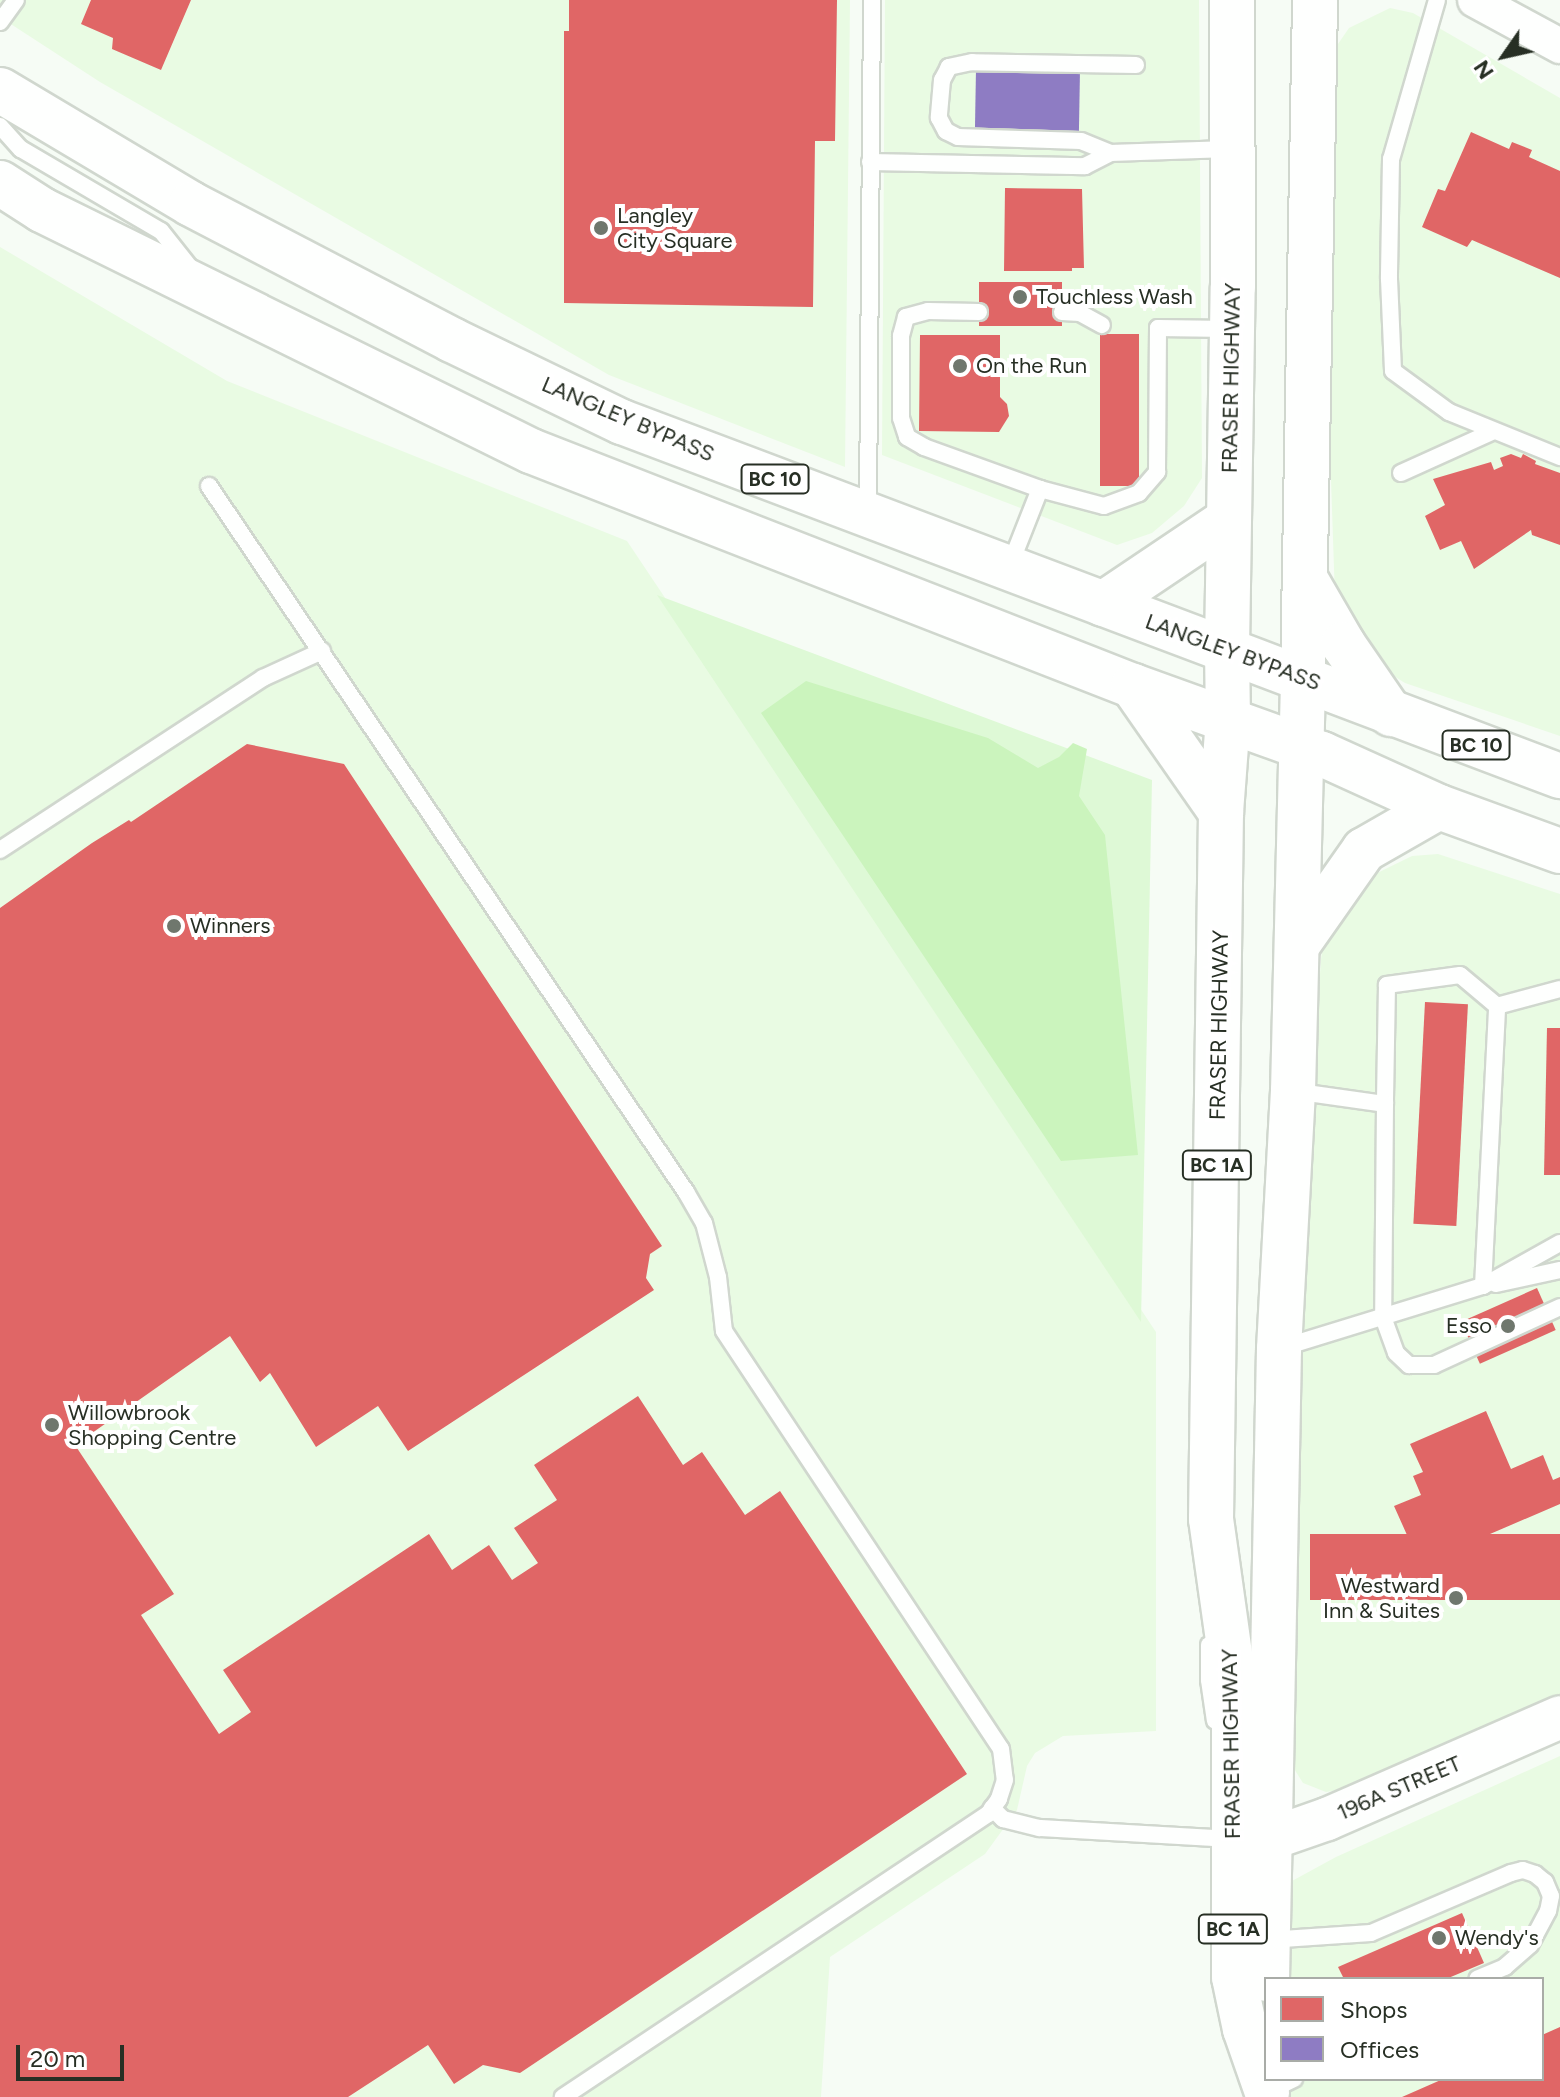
<!DOCTYPE html>
<html>
<head>
<meta charset="utf-8">
<style>
	body { margin:0 }
	#map { position:relative; width:1560px; height:2097px; overflow:hidden; background:#f6fcf5; font-family:Figtree,sans-serif }
	div>[style] { position:absolute }
	[style*='--x'] { left:calc(var(--x)*1px); top:calc(var(--y)*1px); width:calc(var(--w)*1px); rotate:calc(var(--a)*1deg) }
	.built>* { inset:0; background:#e9fbe3 }
	.green>* { inset:0; background:#def9d6 }
	.water>* { inset:0; background:#cbf4bd }
	.shops>* { inset:0; background:#e06666; transform-origin:0 0 }
	.offices>* { inset:0; background:#8e7cc3; transform-origin:0 0 }
	.roads { filter:drop-shadow(2px 0 #d0d7ce) drop-shadow(-2px 0 #d0d7ce) drop-shadow(0 2px #d0d7ce) drop-shadow(0 -2px #d0d7ce) }
	.service>* { height:16px; margin:-8px; padding:0 8px; transform-origin:8px; border-radius:8px; background:#fefffe }
	.minor>* { height:34px; margin:-17px; padding:0 17px; transform-origin:17px; border-radius:17px; background:#fefffe }
	.tertiary>* { height:42px; margin:-21px; padding:0 21px; transform-origin:21px; border-radius:21px; background:#fefffe }
	.secondary>* { height:44px; margin:-22px; padding:0 22px; transform-origin:22px; border-radius:22px; background:#fefffe }
	.primary>* { height:44px; margin:-22px; padding:0 22px; transform-origin:22px; border-radius:22px; background:#fefffe }
	.trunk>* { height:44px; margin:-22px; padding:0 22px; transform-origin:22px; border-radius:22px; background:#fefffe }
	.dots>* { width:22px; height:22px; translate:-50% -50%; box-sizing:border-box; border:4px solid #fff; border-radius:50% }
	span { translate:-50% -50%; white-space:nowrap; text-align:center; line-height:1.15; -webkit-text-stroke:8px #fff; paint-order:stroke }
	.shield-label span { padding:2px 6px; background:#fff; border:2px solid; border-radius:6px; -webkit-text-stroke-width:0 }
	.shield-label { font-size:20px; color:#272f24; font-weight:700 }
	.poi-label { font-size:22px; color:#272f24 }
	.left { translate:0 -50%; text-align:left }
	.right { translate:-100% -50%; text-align:right }
	.street-label { font-size:22px; color:#272f24 }
	.legend { position:absolute; left:1264px; top:1977px; width:280px; height:104px; box-sizing:border-box; background:#fff; border:2px solid #a9aca7; margin:0; padding:10px 14px; list-style:none; font-size:24px; color:#272f24 }
	.legend li { display:flex; align-items:center; gap:16px; height:40px }
	.legend b { width:40px; border:2px solid #a9aca7 }
	.north { position:absolute; left:1464px; top:16px; width:80px; height:80px; -webkit-text-stroke:6px #fff; paint-order:stroke; rotate:236deg; font-size:22px; font-weight:700; line-height:32px; text-align:center; color:#272f24 }
	.north::after { content:''; display:block; margin:auto; width:28px; height:36px; background:#272f24; clip-path:polygon(50% 0,100% 100%,50% 72%,0 100%) }
	.scale { position:absolute; left:16px; top:2045px; width:108px; height:36px; box-sizing:border-box; border:4px solid #272f24; border-top:0; padding-left:10px; font-size:24px; line-height:28px; white-space:nowrap; color:#272f24; -webkit-text-stroke:6px #fff; paint-order:stroke }
</style>
</head>
<body>
<div id="map">
	<div class="built">
		<div style="clip-path:polygon(0 0,850px 0,845px 467px,609px 375px,100px 82px,0 17px)"></div>
		<div style="clip-path:polygon(885px 0,1199px 0,1202px 478px,1184px 506px,1152px 533px,1117px 545px,882px 455px)"></div>
		<div style="clip-path:polygon(1390px 8px,1413px 13px,1560px 98px,1560px 736px,1405px 683px,1381px 668px,1335px 598px,1326px 332px,1329px 74px,1338px 44px,1349px 28px)"></div>
		<div style="clip-path:polygon(0 247px,227px 381px,627px 541px,1156px 1332px,1156px 1731px,1063px 1736px,1035px 1753px,1027px 1766px,1017px 1810px,985px 1854px,830px 1957px,821px 2097px,0 2097px)"></div>
		<div style="clip-path:polygon(1438px 854px,1560px 894px,1560px 1694px,1340px 1790px,1326px 1792px,1303px 1783px,1291px 1764px,1290px 1435px,1321px 959px,1323px 945px,1365px 879px,1412px 856px)"></div>
		<div style="clip-path:polygon(1560px 1756px,1560px 2097px,1286px 2097px,1286px 2079px,1542px 2079px,1542px 1979px,1287px 1979px,1288px 1891px,1292px 1881px,1336px 1857px)"></div>
	</div>
	<div class="green">
		<div style="clip-path:polygon(657px 595px,1152px 780px,1141px 1322px,1025px 1148px)"></div>
	</div>
	<div class="water">
		<div style="clip-path:polygon(806px 681px,988px 738px,1038px 768px,1059px 757px,1073px 743px,1087px 749px,1079px 796px,1105px 835px,1138px 1155px,1061px 1161px,761px 713px)"></div>
	</div>
	<div class="shops">
		<div style="clip-path:polygon(91px 0,191px 0,161px 70px,112px 49px,113px 38px,81px 24px)"></div>
		<div style="clip-path:polygon(569px 0,837px 0,835px 141px,815px 141px,813px 307px,564px 303px,564px 31px,569px 31px)"></div>
		<div style="clip-path:polygon(1471px 132px,1509px 149px,1512px 142px,1532px 150px,1529px 157px,1560px 171px,1560px 278px,1472px 240px,1467px 247px,1422px 227px,1438px 189px,1445px 191px)"></div>
		<div style="clip-path:polygon(1005px 188px,1082px 189px,1084px 268px,1072px 268px,1072px 271px,1004px 271px)"></div>
		<div style="left:979px;top:282px;width:83px;height:44px"></div>
		<div style="left:1100px;top:334px;width:39px;height:152px"></div>
		<div style="clip-path:polygon(920px 335px,1000px 335px,1000px 397px,1007px 404px,1009px 416px,999px 432px,919px 431px)"></div>
		<div style="clip-path:polygon(1511px 454px,1521px 458px,1523px 454px,1536px 461px,1535px 464px,1560px 473px,1560px 545px,1532px 535px,1531px 530px,1474px 569px,1461px 541px,1440px 550px,1425px 516px,1445px 505px,1433px 479px,1491px 462px,1494px 470px,1503px 466px,1500px 458px)"></div>
		<div style="clip-path:polygon(247px 744px,344px 764px,662px 1246px,650px 1254px,646px 1278px,654px 1290px,408px 1451px,378px 1406px,316px 1447px,270px 1373px,260px 1382px,230px 1336px,75px 1445px,174px 1594px,141px 1615px,219px 1734px,251px 1712px,223px 1670px,429px 1534px,452px 1570px,489px 1545px,512px 1580px,538px 1563px,514px 1528px,557px 1500px,534px 1465px,638px 1396px,683px 1465px,702px 1452px,745px 1515px,780px 1491px,967px 1774px,520px 2073px,483px 2065px,454px 2084px,428px 2045px,348px 2097px,0 2097px,0 908px,92px 843px,129px 820px,131px 822px)"></div>
		<div style="left:1425px;top:1002px;width:43px;height:222px;rotate:3deg"></div>
		<div style="clip-path:polygon(1547px 1028px,1560px 1028px,1560px 1175px,1544px 1175px)"></div>
		<div style="left:1537px;top:1288px;width:46px;height:83px;rotate:66deg"></div>
		<div style="clip-path:polygon(1486px 1411px,1511px 1469px,1543px 1455px,1553px 1480px,1560px 1477px,1560px 1504px,1420px 1564px,1394px 1506px,1421px 1495px,1413px 1476px,1423px 1472px,1410px 1444px)"></div>
		<div style="left:1560px;top:1534px;width:66px;height:250px;rotate:90deg"></div>
		<div style="clip-path:polygon(1462px 1913px,1484px 1963px,1446px 1979px,1344px 1979px,1338px 1967px)"></div>
		<div style="clip-path:polygon(1560px 2027px,1560px 2097px,1402px 2097px,1443px 2079px,1542px 2079px,1542px 2035px)"></div>
	</div>
	<div class="offices">
		<div style="left:976px;top:69px;width:104px;height:65px;rotate:1deg"></div>
	</div>
	<div class="roads">
		<div class="service">
			<div style="--x:1437;--y:0;--w:166;--a:106.1"></div>
			<div style="--x:1391;--y:159;--w:120;--a:91"></div>
			<div style="--x:1389;--y:279;--w:92;--a:87.5"></div>
			<div style="--x:1393;--y:371;--w:69;--a:36.2"></div>
			<div style="--x:1449;--y:412;--w:120;--a:22.1"></div>
			<div style="--x:0;--y:22;--w:27;--a:-54"></div>
			<div style="--x:1136;--y:65;--w:164;--a:-179"></div>
			<div style="--x:972;--y:62;--w:24;--a:168"></div>
			<div style="--x:949;--y:67;--w:15;--a:118"></div>
			<div style="--x:942;--y:80;--w:38;--a:95"></div>
			<div style="--x:939;--y:118;--w:15;--a:62"></div>
			<div style="--x:946;--y:131;--w:13;--a:27"></div>
			<div style="--x:958;--y:137;--w:123;--a:1.9"></div>
			<div style="--x:1081;--y:141;--w:31;--a:22"></div>
			<div style="--x:1110;--y:153;--w:119;--a:-1.9"></div>
			<div style="--x:0;--y:126;--w:31;--a:48"></div>
			<div style="--x:21;--y:149;--w:162;--a:30.4"></div>
			<div style="--x:161;--y:231;--w:50;--a:51.5"></div>
			<div style="--x:870;--y:162;--w:215;--a:1.1"></div>
			<div style="--x:1085;--y:166;--w:28;--a:-27"></div>
			<div style="--x:979;--y:312;--w:51;--a:-178.9"></div>
			<div style="--x:928;--y:311;--w:23;--a:165"></div>
			<div style="--x:906;--y:317;--w:20;--a:105"></div>
			<div style="--x:901;--y:336;--w:82;--a:90"></div>
			<div style="--x:901;--y:418;--w:20;--a:72"></div>
			<div style="--x:907;--y:437;--w:20;--a:30"></div>
			<div style="--x:924;--y:447;--w:123;--a:19.9"></div>
			<div style="--x:1062;--y:312;--w:18;--a:3"></div>
			<div style="--x:1080;--y:313;--w:25;--a:29"></div>
			<div style="--x:1401;--y:473;--w:102;--a:-24.3"></div>
			<div style="--x:209;--y:486;--w:852;--a:55.96"></div>
			<div style="--x:686;--y:1192;--w:36;--a:60"></div>
			<div style="--x:704;--y:1223;--w:56;--a:75.5"></div>
			<div style="--x:718;--y:1277;--w:54;--a:83.7"></div>
			<div style="--x:724;--y:1331;--w:501;--a:56.47"></div>
			<div style="--x:1001;--y:1749;--w:31;--a:83"></div>
			<div style="--x:1005;--y:1780;--w:20;--a:108"></div>
			<div style="--x:999;--y:1799;--w:19;--a:126"></div>
			<div style="--x:988;--y:1814;--w:511;--a:146.34"></div>
			<div style="--x:868;--y:510;--w:510;--a:-89.55"></div>
			<div style="--x:1010;--y:565;--w:82;--a:-68.5"></div>
			<div style="--x:1040;--y:489;--w:66;--a:14.9"></div>
			<div style="--x:1104;--y:506;--w:37;--a:-20"></div>
			<div style="--x:1139;--y:493;--w:28;--a:-49"></div>
			<div style="--x:1157;--y:472;--w:144;--a:-89.6"></div>
			<div style="--x:1158;--y:328;--w:71;--a:0.8"></div>
			<div style="--x:0;--y:850;--w:314;--a:-33.2"></div>
			<div style="--x:263;--y:678;--w:65;--a:-24.6"></div>
			<div style="--x:1497;--y:1006;--w:65;--a:-15.1"></div>
			<div style="--x:1385;--y:1104;--w:213;--a:90.5"></div>
			<div style="--x:1383;--y:1317;--w:38;--a:70"></div>
			<div style="--x:1396;--y:1353;--w:18;--a:43"></div>
			<div style="--x:1409;--y:1365;--w:25;--a:0"></div>
			<div style="--x:1434;--y:1365;--w:139;--a:-24.7"></div>
			<div style="--x:1496;--y:1284;--w:66;--a:-12.3"></div>
			<div style="--x:1483;--y:1286;--w:88;--a:-29.2"></div>
			<div style="--x:1281;--y:1348;--w:211;--a:-17.1"></div>
			<div style="--x:1483;--y:1286;--w:280;--a:-87.1"></div>
			<div style="--x:1497;--y:1006;--w:48;--a:-140"></div>
			<div style="--x:1460;--y:975;--w:74;--a:172.2"></div>
			<div style="--x:1387;--y:985;--w:119;--a:91"></div>
			<div style="--x:1385;--y:1104;--w:93;--a:-172"></div>
			<div style="--x:1209;--y:1645;--w:35;--a:90"></div>
			<div style="--x:1209;--y:1680;--w:41;--a:81.7"></div>
			<div style="--x:992;--y:1808;--w:16;--a:45"></div>
			<div style="--x:1003;--y:1819;--w:38;--a:14"></div>
			<div style="--x:1040;--y:1828;--w:192;--a:3.3"></div>
			<div style="--x:1268;--y:1940;--w:103;--a:-3.9"></div>
			<div style="--x:1371;--y:1933;--w:152;--a:-23.2"></div>
			<div style="--x:1511;--y:1873;--w:12;--a:-14"></div>
			<div style="--x:1523;--y:1870;--w:13;--a:18"></div>
			<div style="--x:1535;--y:1874;--w:13;--a:39"></div>
			<div style="--x:1545;--y:1882;--w:15;--a:67"></div>
			<div style="--x:1551;--y:1896;--w:15;--a:101"></div>
			<div style="--x:1548;--y:1911;--w:38;--a:118"></div>
			<div style="--x:1530;--y:1945;--w:33;--a:139"></div>
			<div style="--x:1505;--y:1967;--w:30;--a:157"></div>
			<div style="--x:1269;--y:2091;--w:28;--a:-26"></div>
		</div>
		<div class="minor">
			<div style="--x:1475;--y:0;--w:97;--a:28.4"></div>
		</div>
		<div class="tertiary">
			<div style="--x:1238;--y:1839;--w:29;--a:2"></div>
			<div style="--x:1267;--y:1840;--w:64;--a:-19.3"></div>
			<div style="--x:1327;--y:1819;--w:254;--a:-23.6"></div>
		</div>
		<div class="secondary">
			<div style="--x:1227;--y:649;--w:362;--a:-89.1"></div>
			<div style="--x:1233;--y:287;--w:287;--a:-90.2"></div>
			<div style="--x:1303;--y:676;--w:676;--a:-88.98"></div>
		</div>
		<div class="primary">
			<div style="--x:1227;--y:649;--w:70;--a:89.2"></div>
			<div style="--x:1228;--y:719;--w:93;--a:94.3"></div>
			<div style="--x:1221;--y:812;--w:707;--a:90.81"></div>
			<div style="--x:1211;--y:1519;--w:166;--a:82"></div>
			<div style="--x:1234;--y:1683;--w:294;--a:90"></div>
			<div style="--x:1234;--y:1977;--w:53;--a:78.1"></div>
			<div style="--x:1245;--y:2029;--w:67;--a:70.8"></div>
			<div style="--x:1267;--y:1979;--w:630;--a:-88.91"></div>
			<div style="--x:1279;--y:1349;--w:258;--a:-86.9"></div>
			<div style="--x:1293;--y:1091;--w:415;--a:-88.6"></div>
		</div>
		<div class="trunk">
			<div style="--x:0;--y:90;--w:222;--a:30.8"></div>
			<div style="--x:191;--y:204;--w:294;--a:27.5"></div>
			<div style="--x:452;--y:340;--w:189;--a:25.8"></div>
			<div style="--x:622;--y:422;--w:1003;--a:20.68"></div>
			<div style="--x:0;--y:183;--w:50;--a:32.7"></div>
			<div style="--x:42;--y:210;--w:545;--a:26.24"></div>
			<div style="--x:531;--y:451;--w:646;--a:21.32"></div>
			<div style="--x:1133;--y:686;--w:201;--a:19.8"></div>
			<div style="--x:1322;--y:754;--w:128;--a:24.4"></div>
			<div style="--x:1439;--y:807;--w:129;--a:20"></div>
			<div style="--x:1306;--y:580;--w:74;--a:60"></div>
			<div style="--x:1343;--y:644;--w:85;--a:55.6"></div>
			<div style="--x:1103;--y:604;--w:151;--a:-33.9"></div>
			<div style="--x:1133;--y:686;--w:154;--a:55.1"></div>
			<div style="--x:1298;--y:944;--w:115;--a:-54.9"></div>
			<div style="--x:1364;--y:850;--w:86;--a:-29.8"></div>
		</div>
	</div>
	<div class="dots">
		<div style="left:601px;top:228px;background:#6f776d"></div>
		<div style="left:1020px;top:297px;background:#6f776d"></div>
		<div style="left:960px;top:366px;background:#6f776d"></div>
		<div style="left:174px;top:926px;background:#6f776d"></div>
		<div style="left:1508px;top:1326px;background:#6f776d"></div>
		<div style="left:52px;top:1425px;background:#6f776d"></div>
		<div style="left:1456px;top:1598px;background:#6f776d"></div>
		<div style="left:1439px;top:1938px;background:#6f776d"></div>
	</div>
	<div class="shield-label">
		<span style="left:775px;top:479px">BC 10</span>
		<span style="left:1476px;top:745px">BC 10</span>
		<span style="left:1217px;top:1165px">BC 1A</span>
		<span style="left:1233px;top:1929px">BC 1A</span>
	</div>
	<div class="poi-label">
		<span class="left" style="left:617px;top:228px">Langley<br>City Square</span>
		<span class="left" style="left:1036px;top:297px">Touchless Wash</span>
		<span class="left" style="left:976px;top:366px">On the Run</span>
		<span class="left" style="left:190px;top:926px">Winners</span>
		<span class="right" style="left:1492px;top:1326px">Esso</span>
		<span class="left" style="left:68px;top:1425px">Willowbrook<br>Shopping Centre</span>
		<span class="right" style="left:1440px;top:1598px">Westward<br>Inn &amp; Suites</span>
		<span class="left" style="left:1455px;top:1938px">Wendy's</span>
	</div>
	<div class="street-label">
		<span style="left:1231px;top:378px;rotate:-89deg">FRASER HIGHWAY</span>
		<span style="left:628px;top:419px;rotate:23deg">LANGLEY BYPASS</span>
		<span style="left:1233px;top:652px;rotate:20deg">LANGLEY BYPASS</span>
		<span style="left:1219px;top:1025px;rotate:-89deg">FRASER HIGHWAY</span>
		<span style="left:1231px;top:1744px;rotate:-91deg">FRASER HIGHWAY</span>
		<span style="left:1399px;top:1788px;rotate:-23deg">196A STREET</span>
	</div>
	<ul class="legend">
	<li><b style="height:22px;background:#e06666"></b>Shops</li>
	<li><b style="height:22px;background:#8e7cc3"></b>Offices</li>
	</ul>
	<div class="north">N</div>
	<div class="scale">20 m</div>
</div>
</body>
</html>
